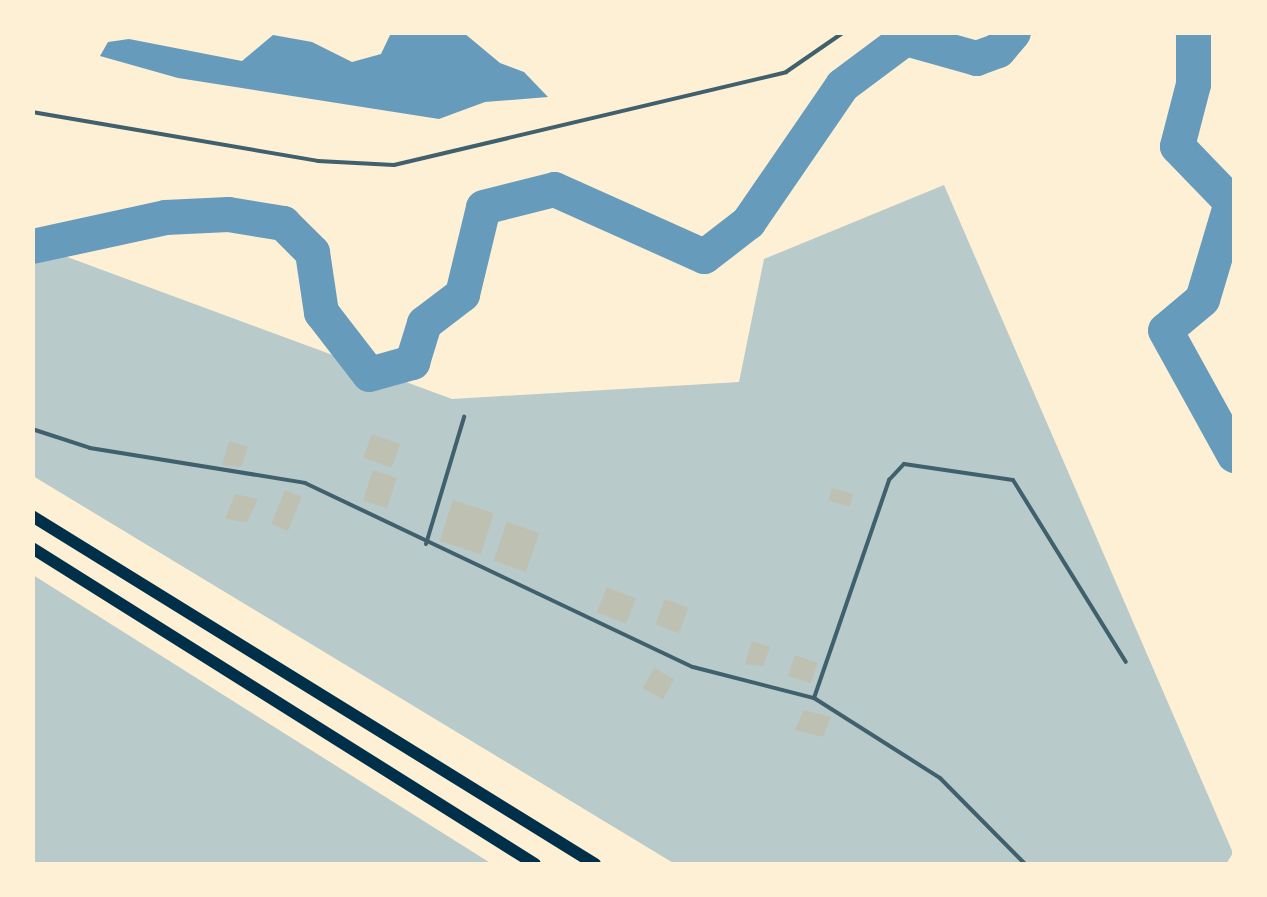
<!DOCTYPE html>
<html>
<head>
<meta charset="utf-8">
<style>
	body { margin:0 }
	#map { position:relative; width:1267px; height:897px; overflow:hidden; background:#fdf0d5; font-family:"PT Sans Narrow",sans-serif }
	div>[style] { position:absolute }
	[style*='--x'] { left:calc(var(--x)*1px); top:calc(var(--y)*1px); width:calc(var(--w)*1px); rotate:calc(var(--a)*1deg) }
	.green>* { inset:0; background:#b9caca }
	.water>* { inset:0; background:#669bbc }
	.river>* { height:35px; margin:-17.5px; padding:0 17.5px; transform-origin:17.5px; border-radius:17.5px; background:#669bbc }
	.building>* { inset:0; background:#bec0b2; transform-origin:0 0 }
	.service>* { height:4px; margin:-2px; padding:0 2px; transform-origin:2px; border-radius:2px; background:#3f606c }
	.primary>* { height:12px; margin:-6px; padding:0 6px; transform-origin:6px; border-radius:6px; background:#003049 }
	span { translate:-50% -50%; white-space:nowrap; text-align:center; line-height:1.15; -webkit-text-stroke:8px #fdf0d5; paint-order:stroke }
	.frame { position:absolute; inset:0; border:35px solid #fdf0d5; pointer-events:none }
</style>
</head>
<body>
<div id="map">
	<div class="green">
		<div style="clip-path:polygon(944px 185px,1233px 853px,1226px 864px,675px 864px,33px 476px,32px 244px,452px 399px,739px 382px,764px 259px)"></div>
		<div style="clip-path:polygon(32px 575px,33px 575px,492px 864px,33px 864px)"></div>
	</div>
	<div class="water">
		<div style="clip-path:polygon(391px 33px,464px 33px,500px 63px,524px 72px,548px 97px,485px 102px,439px 119px,178px 78px,100px 56px,108px 42px,129px 39px,242px 61px,273px 35px,312px 42px,352px 62px,381px 54px)"></div>
	</div>
	<div class="river">
		<div style="--x:1193;--y:32;--w:52;--a:90"></div>
		<div style="--x:1193;--y:84;--w:64;--a:104.5"></div>
		<div style="--x:1177;--y:146;--w:78;--a:46"></div>
		<div style="--x:1231;--y:202;--w:101;--a:106.6"></div>
		<div style="--x:1202;--y:299;--w:48;--a:140"></div>
		<div style="--x:1165;--y:330;--w:143;--a:61.1"></div>
		<div style="--x:32;--y:246;--w:136;--a:-12.3"></div>
		<div style="--x:165;--y:217;--w:63;--a:-2.7"></div>
		<div style="--x:228;--y:214;--w:56;--a:9.3"></div>
		<div style="--x:283;--y:223;--w:41;--a:45"></div>
		<div style="--x:312;--y:252;--w:61;--a:81.5"></div>
		<div style="--x:321;--y:312;--w:78;--a:52.3"></div>
		<div style="--x:369;--y:374;--w:45;--a:-15.6"></div>
		<div style="--x:412;--y:362;--w:41;--a:-72.9"></div>
		<div style="--x:424;--y:323;--w:48;--a:-37.3"></div>
		<div style="--x:462;--y:294;--w:89;--a:-76.4"></div>
		<div style="--x:483;--y:207;--w:73;--a:-14.2"></div>
		<div style="--x:554;--y:189;--w:164;--a:24.1"></div>
		<div style="--x:704;--y:256;--w:56;--a:-37.7"></div>
		<div style="--x:748;--y:222;--w:166;--a:-55.5"></div>
		<div style="--x:842;--y:85;--w:79;--a:-36.7"></div>
		<div style="--x:905;--y:38;--w:74;--a:15.7"></div>
		<div style="--x:976;--y:58;--w:23;--a:-20"></div>
		<div style="--x:998;--y:50;--w:23;--a:-50"></div>
	</div>
	<div class="building">
		<div style="left:372px;top:434px;width:30px;height:25px;rotate:20deg"></div>
		<div style="clip-path:polygon(229px 441px,248px 447px,241px 467px,222px 465px)"></div>
		<div style="left:373px;top:470px;width:25px;height:32px;rotate:18deg"></div>
		<div style="left:832px;top:488px;width:22px;height:13px;rotate:16deg"></div>
		<div style="left:285px;top:490px;width:18px;height:37px;rotate:22deg"></div>
		<div style="clip-path:polygon(235px 494px,258px 499px,247px 522px,225px 519px)"></div>
		<div style="left:453px;top:500px;width:43px;height:43px;rotate:18deg"></div>
		<div style="left:507px;top:522px;width:34px;height:41px;rotate:19deg"></div>
		<div style="left:607px;top:587px;width:31px;height:27px;rotate:22deg"></div>
		<div style="left:665px;top:599px;width:25px;height:27px;rotate:21deg"></div>
		<div style="clip-path:polygon(752px 641px,770px 647px,763px 666px,745px 664px)"></div>
		<div style="left:795px;top:655px;width:24px;height:22px;rotate:19deg"></div>
		<div style="left:654px;top:668px;width:23px;height:23px;rotate:29deg"></div>
		<div style="clip-path:polygon(804px 710px,831px 717px,823px 737px,795px 730px)"></div>
	</div>
	<div class="service">
		<div style="--x:32;--y:112;--w:290;--a:9.7"></div>
		<div style="--x:318;--y:161;--w:76;--a:3"></div>
		<div style="--x:394;--y:165;--w:403;--a:-13.3"></div>
		<div style="--x:786;--y:72;--w:70;--a:-34.6"></div>
		<div style="--x:32;--y:429;--w:61;--a:18.1"></div>
		<div style="--x:90;--y:448;--w:218;--a:9.2"></div>
		<div style="--x:305;--y:483;--w:429;--a:25.4"></div>
		<div style="--x:693;--y:667;--w:125;--a:14.4"></div>
		<div style="--x:814;--y:698;--w:149;--a:32.4"></div>
		<div style="--x:940;--y:778;--w:121;--a:45.3"></div>
		<div style="--x:426;--y:544;--w:133;--a:-73.3"></div>
		<div style="--x:814;--y:698;--w:231;--a:-71"></div>
		<div style="--x:889;--y:480;--w:22;--a:-47"></div>
		<div style="--x:904;--y:464;--w:110;--a:8.4"></div>
		<div style="--x:1013;--y:480;--w:214;--a:58.2"></div>
	</div>
	<div class="primary">
		<div style="--x:32;--y:516;--w:662;--a:31.72"></div>
		<div style="--x:32;--y:548;--w:594;--a:32.14"></div>
	</div>
	<div class="frame"></div>
</div>
</body>
</html>
